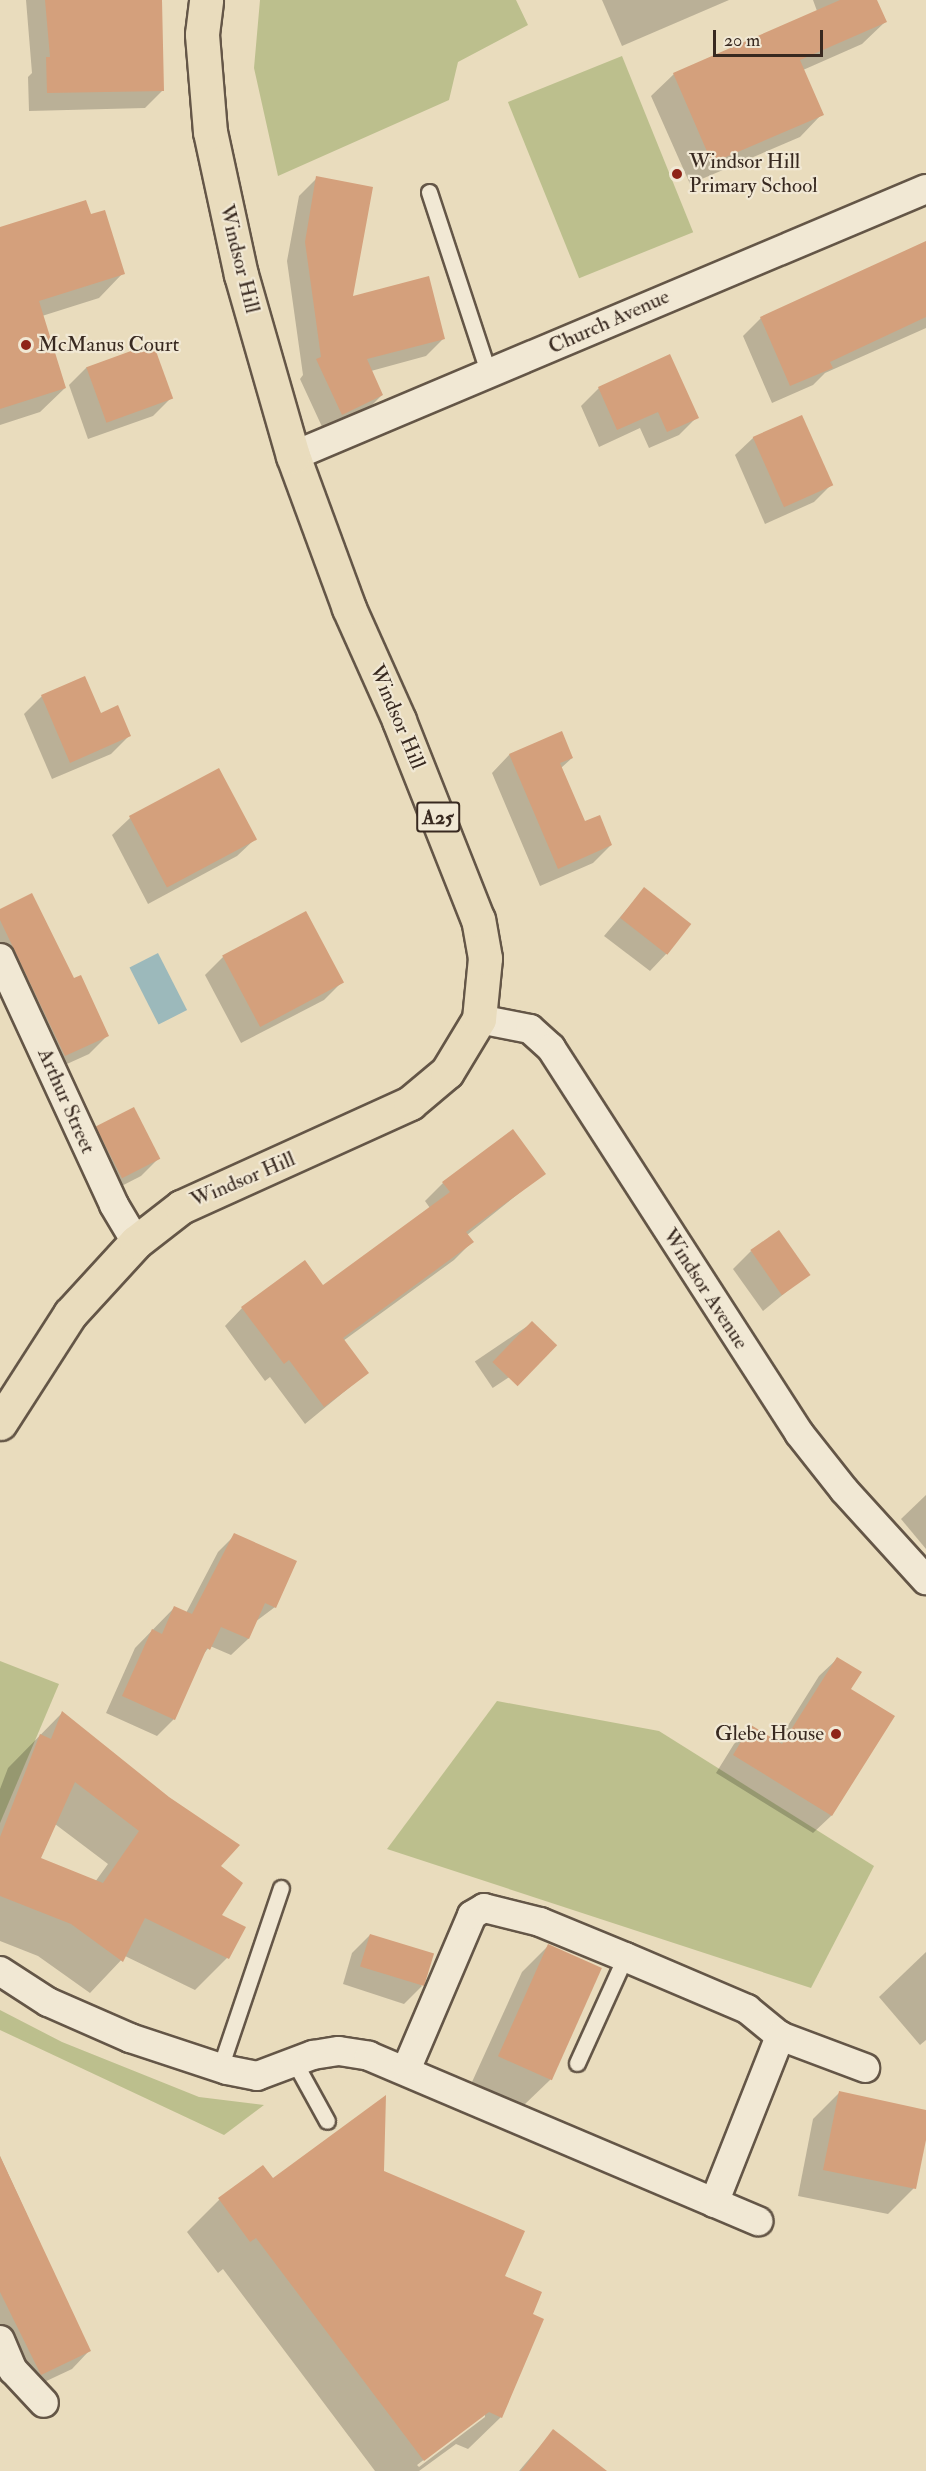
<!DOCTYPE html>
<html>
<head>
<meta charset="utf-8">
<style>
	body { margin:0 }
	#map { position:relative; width:926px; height:2471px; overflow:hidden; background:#e9dcbd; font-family:"IM FELL Double Pica",serif }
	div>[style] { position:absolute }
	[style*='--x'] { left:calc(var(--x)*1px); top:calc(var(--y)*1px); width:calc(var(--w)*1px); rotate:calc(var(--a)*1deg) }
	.green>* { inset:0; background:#bcbf8d; transform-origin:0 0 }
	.water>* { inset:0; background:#9cb9bb; transform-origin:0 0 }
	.shadow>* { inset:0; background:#0003; transform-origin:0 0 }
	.building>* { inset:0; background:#d4a07c; transform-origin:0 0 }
	.roads { filter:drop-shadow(2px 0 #645647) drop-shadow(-2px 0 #645647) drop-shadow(0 2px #645647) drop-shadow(0 -2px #645647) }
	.lane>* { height:15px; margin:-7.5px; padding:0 7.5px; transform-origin:7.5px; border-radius:7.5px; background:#f1e8d4 }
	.street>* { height:28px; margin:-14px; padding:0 14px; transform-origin:14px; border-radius:14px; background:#f1e8d4 }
	.primary>* { height:33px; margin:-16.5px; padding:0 16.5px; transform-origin:16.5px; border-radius:16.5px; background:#e9dcbd }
	.dots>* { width:16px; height:16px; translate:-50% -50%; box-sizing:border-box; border:3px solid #f1e8d4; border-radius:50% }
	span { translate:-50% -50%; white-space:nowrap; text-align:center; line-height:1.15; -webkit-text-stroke:4.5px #f1e8d4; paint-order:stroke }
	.shield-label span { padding:2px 4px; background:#f1e8d4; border:2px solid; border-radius:4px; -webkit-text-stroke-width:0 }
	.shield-label { font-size:20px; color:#382920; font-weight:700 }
	.poi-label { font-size:21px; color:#382920 }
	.left { translate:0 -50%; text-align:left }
	.right { translate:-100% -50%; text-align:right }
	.street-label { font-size:21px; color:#382920 }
	.scale { position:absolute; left:713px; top:30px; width:110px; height:27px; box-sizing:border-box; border:3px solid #382920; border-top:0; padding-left:8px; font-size:18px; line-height:21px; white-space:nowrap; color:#382920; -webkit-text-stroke:4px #f1e8d4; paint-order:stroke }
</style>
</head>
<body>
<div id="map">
	<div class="green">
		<div style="clip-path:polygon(260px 0,516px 0,528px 25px,458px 62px,449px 100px,278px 176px,254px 68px)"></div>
		<div style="left:622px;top:56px;width:190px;height:123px;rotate:68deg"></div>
		<div style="clip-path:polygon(0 1661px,59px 1684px,0 1823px)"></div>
		<div style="clip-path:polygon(497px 1701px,659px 1731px,874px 1866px,811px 1988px,387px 1849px)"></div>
		<div style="clip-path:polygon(0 2010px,62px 2042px,199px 2097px,264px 2105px,224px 2135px,0 2030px)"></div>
	</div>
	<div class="water">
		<div style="left:158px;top:953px;width:64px;height:32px;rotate:63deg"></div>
	</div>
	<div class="shadow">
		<div style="clip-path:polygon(26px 0,161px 0,163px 90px,145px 108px,29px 111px,28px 77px,32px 73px)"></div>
		<div style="clip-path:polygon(602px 0,729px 0,622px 46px)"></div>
		<div style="clip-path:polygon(813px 0,875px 0,885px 22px,862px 44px,803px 70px,822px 114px,800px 137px,690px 184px,651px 96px,674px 74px,817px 11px)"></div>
		<div style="clip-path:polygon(317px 178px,351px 298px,444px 338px,426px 356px,371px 371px,382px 395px,364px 413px,324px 431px,300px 379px,303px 375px,287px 261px,299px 196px)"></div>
		<div style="clip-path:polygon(90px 216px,123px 273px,99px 298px,42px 316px,65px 388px,40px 412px,0 425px,0 229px)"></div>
		<div style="clip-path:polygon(926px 248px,926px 328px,825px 373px,813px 385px,772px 403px,743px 336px,761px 318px)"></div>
		<div style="clip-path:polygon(87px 367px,171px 398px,153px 416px,88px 439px,69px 385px)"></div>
		<div style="clip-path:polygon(599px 388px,697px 417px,679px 435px,649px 448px,640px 428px,599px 447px,581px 406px)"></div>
		<div style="clip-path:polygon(801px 416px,831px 485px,814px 502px,765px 524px,735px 455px,753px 438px)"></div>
		<div style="clip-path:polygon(42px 696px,101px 715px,129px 736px,111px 754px,52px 779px,24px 714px)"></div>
		<div style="clip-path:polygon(561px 733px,572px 758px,561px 768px,584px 823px,611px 845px,593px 863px,540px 886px,492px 773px,509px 755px)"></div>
		<div style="clip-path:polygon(218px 770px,255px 839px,237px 856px,148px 904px,112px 835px,130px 818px)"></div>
		<div style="clip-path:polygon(644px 889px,667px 953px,650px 971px,604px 936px)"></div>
		<div style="clip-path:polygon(0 910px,73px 980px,107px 1036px,89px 1054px,47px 1073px,0 975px)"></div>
		<div style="clip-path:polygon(223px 957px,342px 982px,324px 1000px,241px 1043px,205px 975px)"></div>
		<div style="clip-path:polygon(97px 1128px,159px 1158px,141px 1176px,104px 1195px,79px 1146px)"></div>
		<div style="clip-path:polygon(544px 1173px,467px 1235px,472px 1242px,454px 1260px,343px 1341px,367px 1373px,305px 1424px,270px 1377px,265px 1381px,225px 1326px,242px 1308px,322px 1287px,430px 1208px,425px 1201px,443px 1183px)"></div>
		<div style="clip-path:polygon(751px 1251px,808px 1274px,763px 1311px,733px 1269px)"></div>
		<div style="left:532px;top:1323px;width:32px;height:69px;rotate:56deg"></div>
		<div style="clip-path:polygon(926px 1495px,926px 1549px,901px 1519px)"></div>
		<div style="clip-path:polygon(235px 1535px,275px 1607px,255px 1622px,248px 1639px,231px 1655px,210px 1646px,202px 1656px,174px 1719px,157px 1736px,106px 1713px,135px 1648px,174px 1608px,186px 1613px,218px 1552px)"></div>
		<div style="clip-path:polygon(837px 1659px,849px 1689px,893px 1716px,831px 1816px,813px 1833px,716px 1773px,734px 1744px,752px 1727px,777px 1743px,819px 1676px)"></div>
		<div style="clip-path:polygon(evenodd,62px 1713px,168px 1798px,218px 1866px,219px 1915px,227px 1958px,195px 1990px,125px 1956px,90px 1993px,38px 1956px,0 1941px,0 1789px,8px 1768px,62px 1713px,55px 1824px,108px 1864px,95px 1882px,39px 1859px,55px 1824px)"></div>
		<div style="clip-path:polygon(370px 1935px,422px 1986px,404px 2004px,343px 1984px,352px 1953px)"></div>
		<div style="clip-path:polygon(548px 1946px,600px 1969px,550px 2080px,524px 2105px,472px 2082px,522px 1972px)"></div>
		<div style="clip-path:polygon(926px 1952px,926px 2040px,920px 2045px,879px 1997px)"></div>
		<div style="clip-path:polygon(839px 2093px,926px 2111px,926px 2133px,914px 2188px,888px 2214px,798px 2196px,813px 2119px)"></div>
		<div style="clip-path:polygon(0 2156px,89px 2351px,72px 2369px,23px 2392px,0 2343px)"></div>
		<div style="clip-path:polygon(evenodd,263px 2167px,272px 2180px,382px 2172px,504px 2277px,531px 2315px,501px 2417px,468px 2449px,456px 2444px,419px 2471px,375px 2471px,223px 2269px,218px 2273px,187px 2232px,219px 2200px,263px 2167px,485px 2413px,485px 2417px,419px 2467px,417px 2465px,485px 2413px)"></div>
		<div style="clip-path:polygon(553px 2431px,604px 2471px,519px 2471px)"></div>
	</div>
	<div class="building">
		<div style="clip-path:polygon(45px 0,162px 0,164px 91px,47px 93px,46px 57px,50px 57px)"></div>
		<div style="clip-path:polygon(840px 0,877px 0,887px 22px,800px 60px,824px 115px,712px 163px,673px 73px)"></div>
		<div style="clip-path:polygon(316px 176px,373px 187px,353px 296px,429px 276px,445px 339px,367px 359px,383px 395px,342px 415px,316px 359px,321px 357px,305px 242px)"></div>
		<div style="clip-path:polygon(86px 200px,91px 214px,105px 210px,125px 274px,39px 301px,66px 388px,0 409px,0 227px)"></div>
		<div style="clip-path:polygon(926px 241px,926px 317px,830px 362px,833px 368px,790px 386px,760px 317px)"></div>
		<div style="left:153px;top:343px;width:59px;height:71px;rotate:70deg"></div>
		<div style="clip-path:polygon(670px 354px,699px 418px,667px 432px,658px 412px,617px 430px,598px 387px)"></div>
		<div style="left:802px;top:415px;width:77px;height:54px;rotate:66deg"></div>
		<div style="clip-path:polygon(85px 676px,101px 713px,118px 705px,131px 736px,70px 763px,41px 695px)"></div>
		<div style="clip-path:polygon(562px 731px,573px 758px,560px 763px,585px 821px,600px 815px,612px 845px,558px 869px,509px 754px)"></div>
		<div style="left:219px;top:768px;width:81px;height:102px;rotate:62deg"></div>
		<div style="left:644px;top:887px;width:60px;height:39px;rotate:38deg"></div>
		<div style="clip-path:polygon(32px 893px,74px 978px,81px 975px,109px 1036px,65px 1056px,0 920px,0 909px)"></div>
		<div style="left:306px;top:911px;width:81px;height:95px;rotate:62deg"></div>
		<div style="left:134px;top:1107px;width:58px;height:43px;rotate:63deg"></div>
		<div style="clip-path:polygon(513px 1129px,546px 1174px,466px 1232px,474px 1242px,343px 1338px,369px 1373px,324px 1407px,289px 1360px,284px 1364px,241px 1307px,305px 1260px,323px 1285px,450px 1192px,442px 1182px)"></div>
		<div style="left:779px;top:1230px;width:55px;height:35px;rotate:55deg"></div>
		<div style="left:532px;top:1321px;width:35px;height:57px;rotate:44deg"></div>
		<div style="clip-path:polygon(234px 1533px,297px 1561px,276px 1608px,265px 1603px,249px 1639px,221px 1627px,210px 1650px,207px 1648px,175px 1720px,122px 1696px,152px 1629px,162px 1634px,174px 1606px,192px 1614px)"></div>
		<div style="clip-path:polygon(837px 1657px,862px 1672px,851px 1689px,895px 1716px,832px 1816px,733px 1755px,751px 1725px,782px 1744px)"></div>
		<div style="clip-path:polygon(evenodd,62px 1711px,169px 1797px,240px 1845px,221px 1866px,243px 1883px,222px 1915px,246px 1927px,229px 1959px,145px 1918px,123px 1962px,71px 1924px,0 1896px,0 1837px,40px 1734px,51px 1739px,62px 1711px,75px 1782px,139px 1831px,103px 1883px,41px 1858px,75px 1782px)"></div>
		<div style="left:370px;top:1934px;width:67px;height:34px;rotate:17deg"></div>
		<div style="left:548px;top:1944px;width:59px;height:123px;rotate:24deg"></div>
		<div style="clip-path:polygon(839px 2091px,926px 2110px,926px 2140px,916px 2189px,823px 2170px)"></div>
		<div style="clip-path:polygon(386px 2095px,384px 2171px,525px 2231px,505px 2276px,542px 2292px,533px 2314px,544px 2319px,502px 2418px,489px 2412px,424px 2461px,256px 2238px,250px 2242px,218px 2198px,263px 2165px,273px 2178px)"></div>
		<div style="clip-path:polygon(0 2156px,91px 2351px,41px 2375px,0 2292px)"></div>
		<div style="clip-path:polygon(553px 2429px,607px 2471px,521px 2471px)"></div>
	</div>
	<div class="roads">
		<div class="lane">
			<div style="--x:429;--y:192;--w:193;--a:71.8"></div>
			<div style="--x:295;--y:2063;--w:66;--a:61.1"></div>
			<div style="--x:577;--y:2063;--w:116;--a:-65.6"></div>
			<div style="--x:220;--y:2068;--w:190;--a:-71.3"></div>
		</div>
		<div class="street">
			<div style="--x:293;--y:456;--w:687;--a:-22.87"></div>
			<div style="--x:0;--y:958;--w:272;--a:65.2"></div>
			<div style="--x:114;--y:1205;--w:43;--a:59.3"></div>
			<div style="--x:479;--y:1019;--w:52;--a:11.1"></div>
			<div style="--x:530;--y:1029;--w:28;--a:42"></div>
			<div style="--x:551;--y:1048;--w:458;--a:57.2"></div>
			<div style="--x:799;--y:1433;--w:73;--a:51.7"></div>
			<div style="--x:844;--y:1490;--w:122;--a:47.7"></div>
			<div style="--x:0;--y:1971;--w:57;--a:32.9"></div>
			<div style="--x:48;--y:2002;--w:90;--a:23.7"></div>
			<div style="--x:130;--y:2038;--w:102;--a:18.3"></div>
			<div style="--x:227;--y:2070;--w:31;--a:11"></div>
			<div style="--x:257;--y:2076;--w:60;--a:-20.6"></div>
			<div style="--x:313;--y:2055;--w:26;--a:-9"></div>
			<div style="--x:339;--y:2051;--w:30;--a:9"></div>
			<div style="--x:369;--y:2056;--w:423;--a:23"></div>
			<div style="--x:406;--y:2070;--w:168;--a:-66.9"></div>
			<div style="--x:472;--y:1915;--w:14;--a:-30"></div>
			<div style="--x:484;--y:1908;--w:58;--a:14"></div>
			<div style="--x:540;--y:1922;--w:92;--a:22.4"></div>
			<div style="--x:625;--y:1957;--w:133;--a:23.1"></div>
			<div style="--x:747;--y:2009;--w:43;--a:39.3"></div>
			<div style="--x:714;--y:2203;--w:180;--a:-68.4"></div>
			<div style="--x:780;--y:2036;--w:91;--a:20.6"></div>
			<div style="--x:0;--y:2340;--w:33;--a:67"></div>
			<div style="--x:13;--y:2370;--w:45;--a:46.8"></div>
		</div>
		<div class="primary">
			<div style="--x:0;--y:1423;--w:130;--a:-57.3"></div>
			<div style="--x:70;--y:1314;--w:98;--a:-47.5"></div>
			<div style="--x:136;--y:1242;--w:57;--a:-37.9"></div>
			<div style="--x:181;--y:1207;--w:252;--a:-24.4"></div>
			<div style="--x:410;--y:1103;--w:48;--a:-40"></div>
			<div style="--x:447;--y:1072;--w:62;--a:-58.9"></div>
			<div style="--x:479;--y:1019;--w:61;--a:-84.4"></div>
			<div style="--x:485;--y:958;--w:39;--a:-100"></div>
			<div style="--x:478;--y:920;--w:215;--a:-111.6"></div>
			<div style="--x:399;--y:720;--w:123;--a:-114.1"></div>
			<div style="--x:349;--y:608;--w:162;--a:-110.2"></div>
			<div style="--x:293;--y:456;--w:188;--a:-106"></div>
			<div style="--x:241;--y:275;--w:146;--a:-102.2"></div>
			<div style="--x:210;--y:132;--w:98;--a:-94.7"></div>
			<div style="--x:202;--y:34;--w:34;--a:-83"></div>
		</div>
	</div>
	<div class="dots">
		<div style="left:677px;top:174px;background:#8f2418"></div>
		<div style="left:26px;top:345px;background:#8f2418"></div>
		<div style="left:836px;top:1734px;background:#8f2418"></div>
	</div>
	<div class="shield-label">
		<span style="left:438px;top:817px">A25</span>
	</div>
	<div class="poi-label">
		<span class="left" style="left:689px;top:174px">Windsor Hill<br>Primary School</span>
		<span class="left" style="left:38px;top:345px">McManus Court</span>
		<span class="right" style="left:824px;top:1734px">Glebe House</span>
	</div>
	<div class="street-label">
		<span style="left:239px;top:259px;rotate:76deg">Windsor Hill</span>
		<span style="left:609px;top:322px;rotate:-24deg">Church Avenue</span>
		<span style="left:397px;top:717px;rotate:67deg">Windsor Hill</span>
		<span style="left:66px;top:1101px;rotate:66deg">Arthur Street</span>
		<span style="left:243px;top:1180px;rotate:-23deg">Windsor Hill</span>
		<span style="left:705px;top:1289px;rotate:57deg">Windsor Avenue</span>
	</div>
	<div class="scale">20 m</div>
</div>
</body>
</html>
